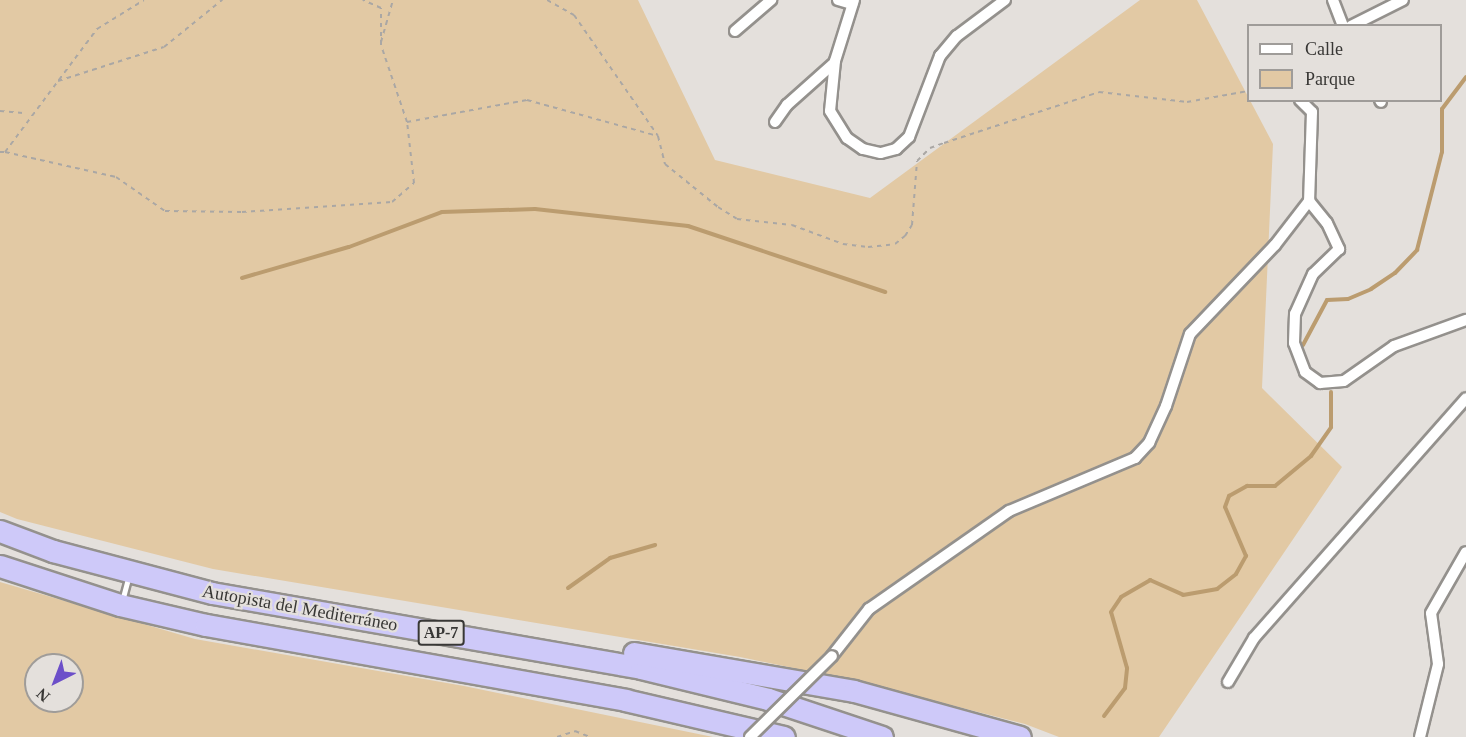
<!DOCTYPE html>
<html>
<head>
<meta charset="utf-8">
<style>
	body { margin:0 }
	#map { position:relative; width:1466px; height:737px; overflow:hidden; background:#e4e0dc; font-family:"Times New Roman",serif }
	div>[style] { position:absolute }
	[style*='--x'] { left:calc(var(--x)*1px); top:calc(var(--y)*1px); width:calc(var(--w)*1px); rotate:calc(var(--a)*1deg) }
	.green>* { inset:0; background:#e2c9a4 }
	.stream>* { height:4px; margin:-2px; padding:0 2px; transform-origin:2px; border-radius:2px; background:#bb9c6f }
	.path>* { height:2px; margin-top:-1px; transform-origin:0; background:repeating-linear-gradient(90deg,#aaa7a4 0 4.5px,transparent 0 9px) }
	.roads { filter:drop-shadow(2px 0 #94918d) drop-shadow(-2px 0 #94918d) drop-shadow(0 2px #94918d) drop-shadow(0 -2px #94918d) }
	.lane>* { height:5px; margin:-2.5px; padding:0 2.5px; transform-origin:2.5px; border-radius:2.5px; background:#fff }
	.street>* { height:10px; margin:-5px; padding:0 5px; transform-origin:5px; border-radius:5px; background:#fff }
	.highway>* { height:21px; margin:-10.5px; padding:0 10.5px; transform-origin:10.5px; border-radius:10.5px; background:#cec9f9 }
	.bridges { filter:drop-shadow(2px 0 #94918d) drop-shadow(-2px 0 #94918d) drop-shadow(0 2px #94918d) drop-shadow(0 -2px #94918d) }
	.street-bridge>* { height:10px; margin:-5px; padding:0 5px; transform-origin:5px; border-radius:5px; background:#fff }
	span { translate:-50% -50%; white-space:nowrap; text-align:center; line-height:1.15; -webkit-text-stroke:4.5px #e4e0dc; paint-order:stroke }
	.shield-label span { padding:2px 4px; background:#e4e0dc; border:2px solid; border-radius:4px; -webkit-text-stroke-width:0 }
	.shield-label { font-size:16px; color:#383735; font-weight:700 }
	.street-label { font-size:18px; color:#383735 }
	.legend { position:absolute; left:1247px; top:24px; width:195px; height:78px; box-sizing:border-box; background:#e4e0dc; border:2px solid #9f9c99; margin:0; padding:8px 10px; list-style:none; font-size:18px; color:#383735 }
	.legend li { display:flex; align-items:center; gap:12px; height:30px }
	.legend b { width:30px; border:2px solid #9f9c99 }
	.north { position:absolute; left:24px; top:653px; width:60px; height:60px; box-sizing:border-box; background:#e4e0dc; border:2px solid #9f9c99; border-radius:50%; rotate:222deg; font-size:16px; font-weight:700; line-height:24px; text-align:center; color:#383735 }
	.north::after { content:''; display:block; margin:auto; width:21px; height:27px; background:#6c4fc9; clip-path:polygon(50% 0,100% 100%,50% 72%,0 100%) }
</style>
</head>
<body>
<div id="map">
	<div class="green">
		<div style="clip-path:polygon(0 0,638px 0,715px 160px,870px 198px,1140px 0,1197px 0,1273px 144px,1262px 388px,1342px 467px,1159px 737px,1059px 737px,1025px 724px,865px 683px,740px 657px,213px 569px,17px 519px,0 512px)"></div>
		<div style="clip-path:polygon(evenodd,0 582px,195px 639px,464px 686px,713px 737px,0 737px,0 582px,36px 665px,72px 665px,72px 701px,36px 701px,36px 665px)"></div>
	</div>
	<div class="stream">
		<div style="--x:242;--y:278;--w:111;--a:-16.2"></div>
		<div style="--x:349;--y:247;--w:99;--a:-20.6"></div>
		<div style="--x:442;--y:212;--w:93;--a:-1.8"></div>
		<div style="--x:535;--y:209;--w:154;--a:6.3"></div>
		<div style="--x:688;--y:226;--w:208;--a:18.5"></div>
		<div style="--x:1303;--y:345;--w:51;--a:-61.9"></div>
		<div style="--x:1327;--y:300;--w:21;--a:-3"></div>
		<div style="--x:1348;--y:299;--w:25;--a:-23"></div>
		<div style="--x:1371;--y:289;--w:29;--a:-34"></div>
		<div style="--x:1395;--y:273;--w:32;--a:-46"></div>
		<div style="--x:1417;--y:250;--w:101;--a:-75.7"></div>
		<div style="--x:1442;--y:152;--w:43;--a:-90"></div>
		<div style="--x:1442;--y:109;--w:40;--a:-53"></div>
		<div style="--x:568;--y:588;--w:52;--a:-35.5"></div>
		<div style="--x:610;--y:558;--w:47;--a:-16.1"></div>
		<div style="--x:1104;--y:716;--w:35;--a:-53"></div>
		<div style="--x:1125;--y:688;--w:20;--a:-84"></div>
		<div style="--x:1127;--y:668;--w:58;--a:-105.9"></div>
		<div style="--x:1111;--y:612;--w:18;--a:-56"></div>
		<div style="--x:1121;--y:597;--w:34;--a:-30"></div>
		<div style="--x:1150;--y:580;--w:36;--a:24"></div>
		<div style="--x:1183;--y:595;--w:35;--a:-10"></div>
		<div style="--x:1217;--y:589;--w:24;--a:-38"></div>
		<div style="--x:1236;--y:574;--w:21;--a:-61"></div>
		<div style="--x:1246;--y:556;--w:53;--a:-113.2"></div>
		<div style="--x:1225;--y:507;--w:12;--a:-70"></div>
		<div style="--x:1229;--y:496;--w:21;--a:-29"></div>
		<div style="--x:1247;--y:486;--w:28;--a:0"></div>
		<div style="--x:1275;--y:486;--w:47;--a:-39.8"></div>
		<div style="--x:1311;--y:456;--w:35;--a:-55"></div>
		<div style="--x:1331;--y:427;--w:35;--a:-90"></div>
	</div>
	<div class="path">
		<div style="--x:547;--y:0;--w:31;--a:29"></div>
		<div style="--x:574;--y:15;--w:147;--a:55.2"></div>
		<div style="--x:658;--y:136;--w:29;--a:76"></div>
		<div style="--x:665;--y:164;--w:68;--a:39.1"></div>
		<div style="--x:718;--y:207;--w:22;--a:32"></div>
		<div style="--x:737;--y:219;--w:55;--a:6.2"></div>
		<div style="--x:792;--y:225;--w:54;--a:20.4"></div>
		<div style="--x:843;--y:244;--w:25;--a:7"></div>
		<div style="--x:868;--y:247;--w:27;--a:-6"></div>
		<div style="--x:895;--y:244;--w:13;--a:-39"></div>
		<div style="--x:905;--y:236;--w:13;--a:-58"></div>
		<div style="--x:912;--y:225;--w:64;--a:-85.5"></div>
		<div style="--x:917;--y:161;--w:18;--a:-45"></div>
		<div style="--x:930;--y:148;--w:15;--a:-20"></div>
		<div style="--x:944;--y:143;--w:163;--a:-18.2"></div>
		<div style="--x:1099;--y:92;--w:89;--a:6.5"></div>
		<div style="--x:1187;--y:102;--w:62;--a:-10.2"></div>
		<div style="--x:381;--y:42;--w:44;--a:-74.1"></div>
		<div style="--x:58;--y:81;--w:111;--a:-17.8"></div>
		<div style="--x:164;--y:47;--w:75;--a:-39"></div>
		<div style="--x:0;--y:111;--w:23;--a:5"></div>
		<div style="--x:407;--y:122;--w:122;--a:-10.4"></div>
		<div style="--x:527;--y:100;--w:136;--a:15.4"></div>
		<div style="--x:0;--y:152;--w:5;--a:0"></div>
		<div style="--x:5;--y:152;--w:154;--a:-53.2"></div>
		<div style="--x:97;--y:29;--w:55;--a:-31.7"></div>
		<div style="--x:5;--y:152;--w:114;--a:12.7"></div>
		<div style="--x:116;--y:177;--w:60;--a:34.8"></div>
		<div style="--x:165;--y:211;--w:77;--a:0.7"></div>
		<div style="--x:242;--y:212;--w:150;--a:-3.8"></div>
		<div style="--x:392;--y:202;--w:29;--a:-41"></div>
		<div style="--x:414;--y:183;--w:61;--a:-96.5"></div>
		<div style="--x:407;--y:122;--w:81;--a:-108.7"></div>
		<div style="--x:381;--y:45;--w:37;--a:-90"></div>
		<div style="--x:381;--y:8;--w:20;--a:-156"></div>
		<div style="--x:557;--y:737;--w:19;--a:-18"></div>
		<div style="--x:575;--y:731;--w:16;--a:22"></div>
	</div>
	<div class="roads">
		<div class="lane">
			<div style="--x:122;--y:601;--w:27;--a:-75"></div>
		</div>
		<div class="street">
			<div style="--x:838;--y:0;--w:15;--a:16"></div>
			<div style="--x:854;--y:0;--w:64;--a:107.3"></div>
			<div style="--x:835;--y:61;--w:50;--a:95.7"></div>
			<div style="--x:830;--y:111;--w:32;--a:58"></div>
			<div style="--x:847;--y:138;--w:19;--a:35"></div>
			<div style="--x:863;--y:149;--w:18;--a:13"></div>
			<div style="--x:881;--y:153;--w:16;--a:-15"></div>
			<div style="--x:896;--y:149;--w:18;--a:-43"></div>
			<div style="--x:909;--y:137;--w:87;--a:-69.1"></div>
			<div style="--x:940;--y:56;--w:26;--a:-50"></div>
			<div style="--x:957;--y:36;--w:60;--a:-36.9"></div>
			<div style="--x:1333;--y:0;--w:28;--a:69"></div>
			<div style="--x:1351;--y:26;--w:58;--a:-26.6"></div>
			<div style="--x:735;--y:31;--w:48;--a:-40.7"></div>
			<div style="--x:1300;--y:100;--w:17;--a:45"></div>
			<div style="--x:1312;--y:112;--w:89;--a:91.9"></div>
			<div style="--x:1309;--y:201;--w:28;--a:51"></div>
			<div style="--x:1327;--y:223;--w:29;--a:65"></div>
			<div style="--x:1339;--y:249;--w:36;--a:136"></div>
			<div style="--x:1313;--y:274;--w:44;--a:114.2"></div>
			<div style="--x:1295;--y:314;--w:29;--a:92"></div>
			<div style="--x:1294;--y:343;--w:31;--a:69"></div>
			<div style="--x:1305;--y:372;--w:19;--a:36"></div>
			<div style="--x:1320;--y:383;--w:24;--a:-5"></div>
			<div style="--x:1344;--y:381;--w:61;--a:-35"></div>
			<div style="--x:1394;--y:346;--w:77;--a:-19.9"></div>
			<div style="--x:1380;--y:100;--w:2;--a:63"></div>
			<div style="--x:775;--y:122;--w:21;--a:-55"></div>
			<div style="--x:787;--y:105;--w:62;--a:-41.7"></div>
			<div style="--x:832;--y:656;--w:60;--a:-51.8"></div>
			<div style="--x:869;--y:609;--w:171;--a:-35"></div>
			<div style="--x:1009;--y:511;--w:137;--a:-22.8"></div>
			<div style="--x:1135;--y:458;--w:21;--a:-47"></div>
			<div style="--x:1149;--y:443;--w:41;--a:-65.3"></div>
			<div style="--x:1166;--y:406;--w:76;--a:-71.6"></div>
			<div style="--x:1190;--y:334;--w:123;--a:-46.3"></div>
			<div style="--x:1275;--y:245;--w:56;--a:-52.3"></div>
			<div style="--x:1228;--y:682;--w:51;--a:-59.4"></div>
			<div style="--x:1254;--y:638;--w:320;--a:-48.5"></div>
			<div style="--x:1420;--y:737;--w:75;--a:-76.1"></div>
			<div style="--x:1438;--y:664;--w:51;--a:-97.8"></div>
			<div style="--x:1431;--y:613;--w:70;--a:-60.2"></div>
		</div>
		<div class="highway">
			<div style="--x:0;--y:531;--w:57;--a:20.7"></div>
			<div style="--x:53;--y:551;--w:164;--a:14.8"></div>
			<div style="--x:212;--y:593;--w:436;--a:9.9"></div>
			<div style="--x:641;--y:668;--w:131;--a:13.7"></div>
			<div style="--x:768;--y:699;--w:120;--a:18.4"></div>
			<div style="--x:0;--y:566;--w:126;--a:18"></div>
			<div style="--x:120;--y:605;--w:88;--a:13.1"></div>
			<div style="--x:206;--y:625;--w:426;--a:10.1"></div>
			<div style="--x:625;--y:700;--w:163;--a:13.1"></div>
			<div style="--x:634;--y:653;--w:223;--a:9.8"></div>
			<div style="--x:854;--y:691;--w:172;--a:15.5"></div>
		</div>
	</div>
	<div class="bridges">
		<div class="street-bridge">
			<div style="--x:750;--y:737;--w:115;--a:-44.6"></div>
		</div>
	</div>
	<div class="shield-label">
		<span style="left:441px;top:633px">AP-7</span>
	</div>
	<div class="street-label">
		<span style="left:300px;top:608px;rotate:10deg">Autopista del Mediterráneo</span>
	</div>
	<ul class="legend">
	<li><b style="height:8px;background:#fff"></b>Calle</li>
	<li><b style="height:16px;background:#e2c9a4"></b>Parque</li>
	</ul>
	<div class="north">N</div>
</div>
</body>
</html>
